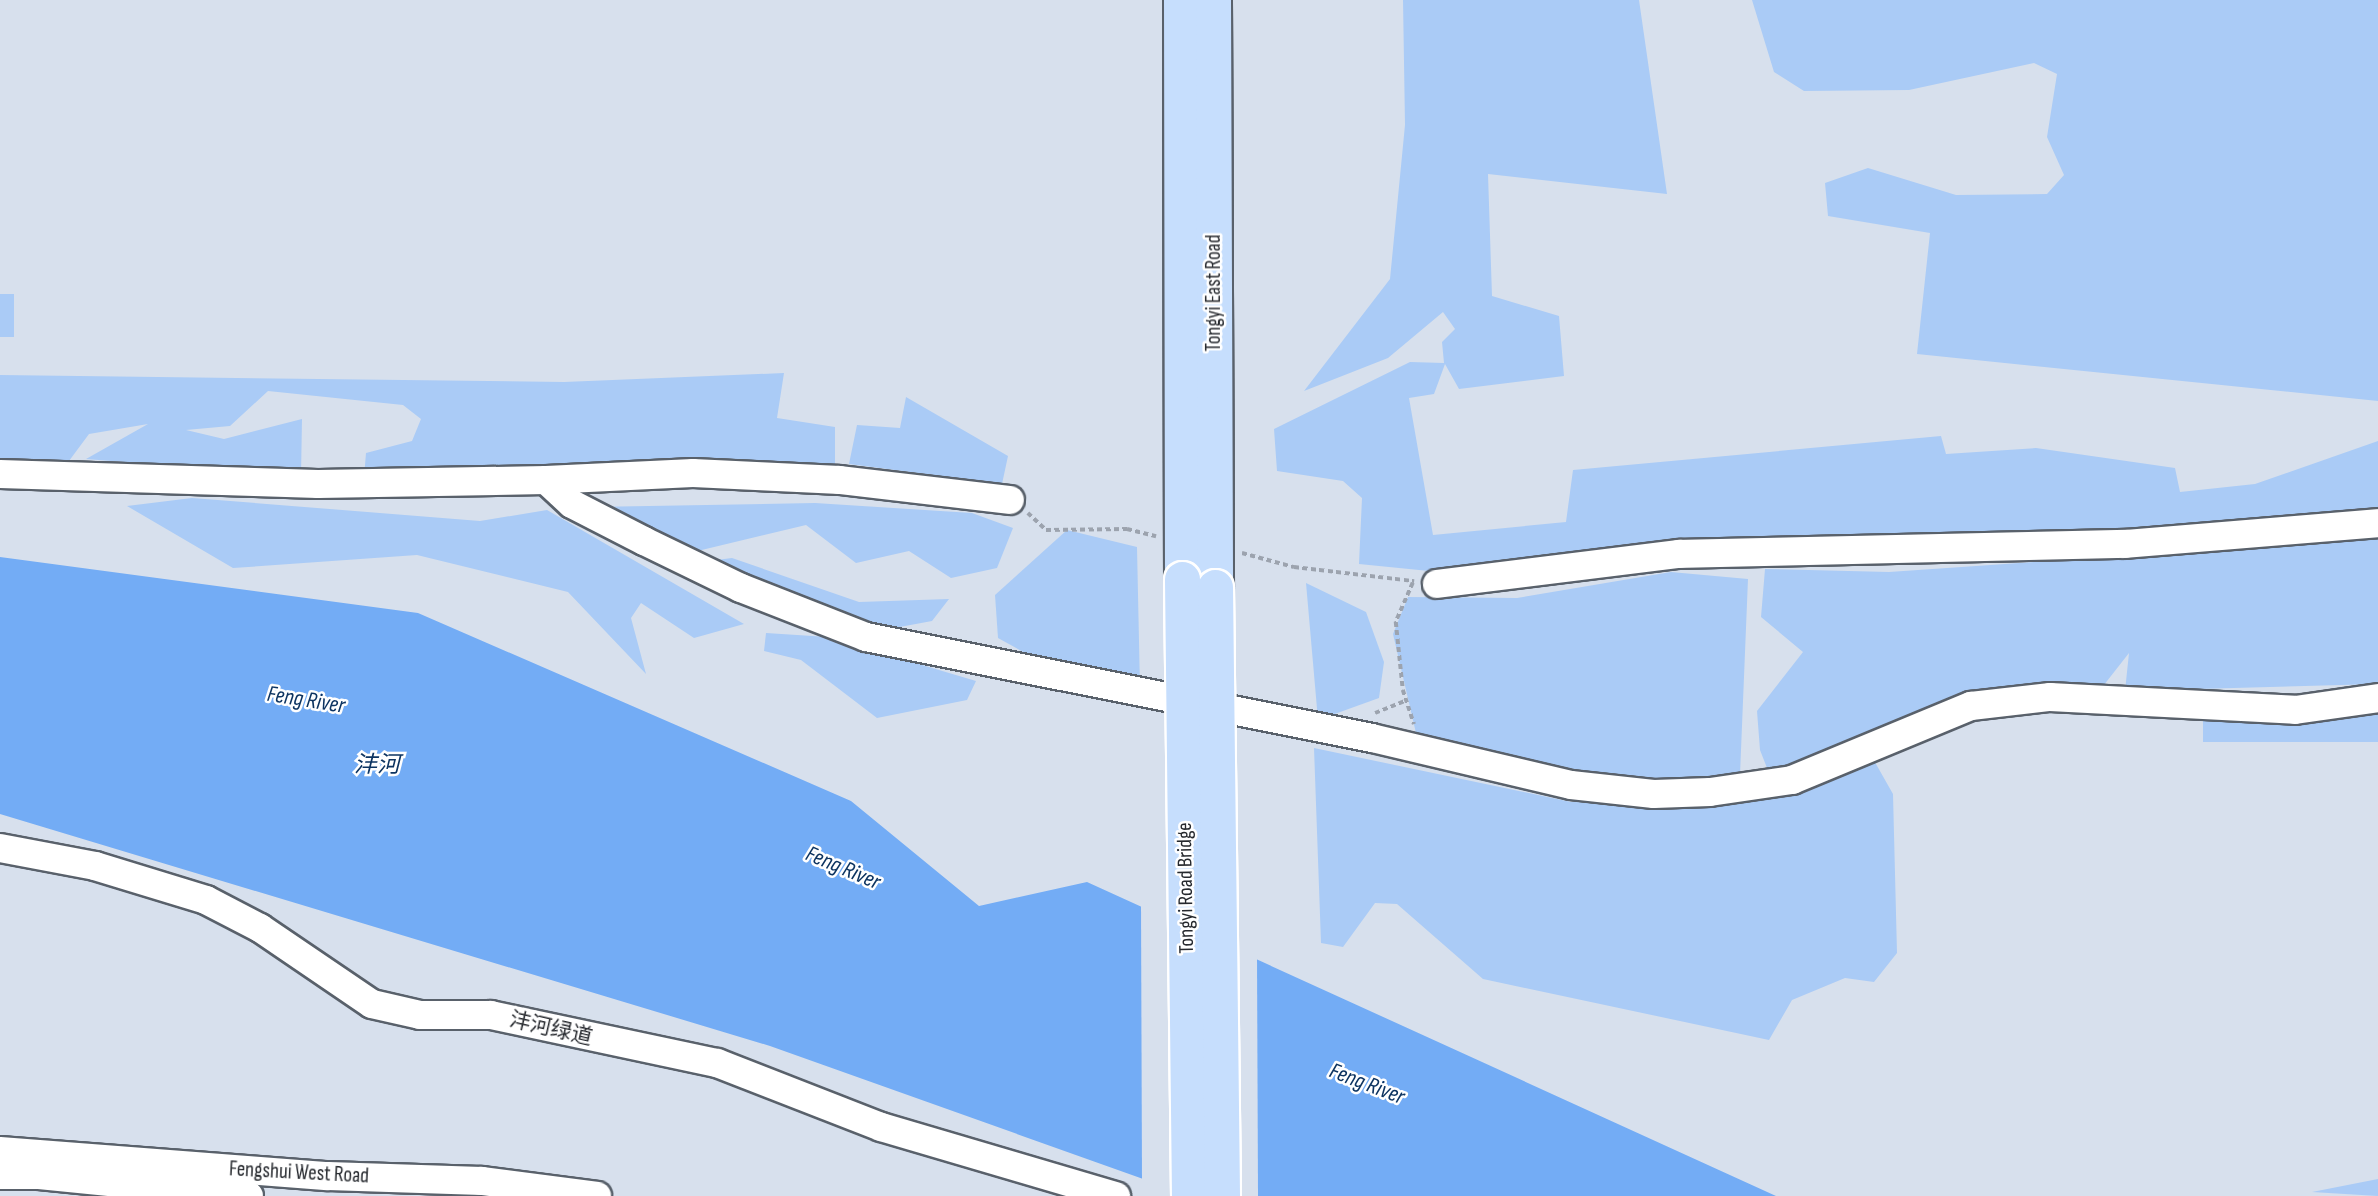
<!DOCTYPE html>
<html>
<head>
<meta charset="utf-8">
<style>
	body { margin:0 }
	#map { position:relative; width:2378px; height:1196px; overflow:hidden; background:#d7e0ed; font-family:"Sofia Sans Condensed","Noto Sans SC",sans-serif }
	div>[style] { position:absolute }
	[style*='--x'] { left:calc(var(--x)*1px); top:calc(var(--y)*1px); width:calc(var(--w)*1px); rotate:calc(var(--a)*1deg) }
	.green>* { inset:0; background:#aacbf6; transform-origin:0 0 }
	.water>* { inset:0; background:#73acf5 }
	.pier>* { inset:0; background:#d7e0ed }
	.path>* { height:3.5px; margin-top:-1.75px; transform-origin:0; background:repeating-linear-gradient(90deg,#9ca3ae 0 5px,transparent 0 8.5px) }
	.roads { filter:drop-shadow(2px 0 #59616b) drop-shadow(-2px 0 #59616b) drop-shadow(0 2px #59616b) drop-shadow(0 -2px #59616b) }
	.minor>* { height:28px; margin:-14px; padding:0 14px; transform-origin:14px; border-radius:14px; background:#fff }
	.major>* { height:35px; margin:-17.5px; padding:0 17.5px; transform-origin:17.5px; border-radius:17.5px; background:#c6defd }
	.bridges { filter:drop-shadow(2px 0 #fff) drop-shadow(-2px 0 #fff) drop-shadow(0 2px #fff) drop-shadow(0 -2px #fff) }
	.major-bridge>* { height:35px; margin:-17.5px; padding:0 17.5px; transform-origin:17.5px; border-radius:17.5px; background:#c6defd }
	span { translate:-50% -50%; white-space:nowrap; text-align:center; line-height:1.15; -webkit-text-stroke:5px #fff; paint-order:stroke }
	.street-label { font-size:21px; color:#26292e }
	.water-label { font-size:23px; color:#0d3461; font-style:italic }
</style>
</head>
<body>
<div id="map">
	<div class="green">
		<div style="clip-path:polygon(1403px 0,1639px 0,1667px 194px,1488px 174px,1492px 296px,1559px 316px,1564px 376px,1459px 389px,1445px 364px,1434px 394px,1409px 398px,1433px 535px,1566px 522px,1573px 470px,1941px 436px,1946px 454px,2036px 448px,2175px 468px,2180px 492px,2255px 484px,2378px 441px,2378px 516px,2103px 533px,1655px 543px,1429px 571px,1359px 564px,1362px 498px,1343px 481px,1277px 471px,1274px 429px,1410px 362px,1444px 363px,1442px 342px,1455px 329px,1443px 312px,1388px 358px,1304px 391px,1390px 279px,1405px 125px)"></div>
		<div style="clip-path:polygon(1752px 0,2378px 0,2378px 401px,1917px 354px,1930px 233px,1828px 216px,1825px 183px,1868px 168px,1956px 195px,2047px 194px,2064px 175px,2047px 137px,2057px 74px,2034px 63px,1909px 90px,1804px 91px,1774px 72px)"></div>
		<div style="left:14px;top:294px;width:43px;height:14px;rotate:90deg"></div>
		<div style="clip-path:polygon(784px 373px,777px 418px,835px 427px,835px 469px,364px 477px,366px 453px,412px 441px,421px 419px,403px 405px,268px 391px,230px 426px,186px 430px,224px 439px,302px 419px,301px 476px,86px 459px,148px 424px,89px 434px,66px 465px,0 464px,0 375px,564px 382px)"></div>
		<div style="clip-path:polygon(906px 397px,1008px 456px,1002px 484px,849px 464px,857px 425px,900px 428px)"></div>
		<div style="clip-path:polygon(192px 498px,480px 521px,547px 510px,744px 624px,694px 638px,641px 603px,631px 618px,646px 674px,568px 592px,417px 555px,233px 568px,127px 506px)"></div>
		<div style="clip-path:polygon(815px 503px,972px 513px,1013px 528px,997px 568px,951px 578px,909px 551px,856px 563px,806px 525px,685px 554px,591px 507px)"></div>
		<div style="clip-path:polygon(1067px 530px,1137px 547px,1140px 688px,1070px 678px,998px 638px,995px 595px)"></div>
		<div style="clip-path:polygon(2378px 538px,2378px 684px,2125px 691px,2129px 653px,2100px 690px,1942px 710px,1769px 773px,1760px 750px,1757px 711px,1803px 652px,1761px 617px,1765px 569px,1889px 572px)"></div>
		<div style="clip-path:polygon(732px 558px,859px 602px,949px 599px,932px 621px,878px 631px,693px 563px)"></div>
		<div style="clip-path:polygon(1671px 572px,1748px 579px,1740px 775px,1614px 784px,1419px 746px,1393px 634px,1408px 597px,1517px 598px)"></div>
		<div style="clip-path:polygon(1306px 583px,1366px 612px,1384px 662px,1379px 698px,1318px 720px)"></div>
		<div style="clip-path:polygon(766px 633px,828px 637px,976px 681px,967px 700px,877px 718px,801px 660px,764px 651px)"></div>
		<div style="left:2378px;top:708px;width:34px;height:175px;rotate:90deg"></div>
		<div style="clip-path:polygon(1314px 748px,1571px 802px,1637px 803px,1872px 757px,1893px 794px,1897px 953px,1874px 982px,1845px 978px,1792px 1000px,1769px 1040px,1483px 979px,1397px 904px,1375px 903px,1343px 947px,1321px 943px)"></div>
		<div style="clip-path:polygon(2378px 1179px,2378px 1196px,2312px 1192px)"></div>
	</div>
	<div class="water">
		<div style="clip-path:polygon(0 557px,418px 613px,851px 801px,979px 906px,1087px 882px,1776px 1196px,1191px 1196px,770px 1046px,0 814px)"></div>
	</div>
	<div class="pier">
		<div style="clip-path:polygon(1141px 903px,1257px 955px,1258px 1196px,1180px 1196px,1142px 1182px)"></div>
	</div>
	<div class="path">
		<div style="--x:1028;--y:513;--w:25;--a:43"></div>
		<div style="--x:1046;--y:530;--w:81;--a:-0.7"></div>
		<div style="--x:1127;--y:529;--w:30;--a:14"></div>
		<div style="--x:1242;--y:553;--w:54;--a:15.1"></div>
		<div style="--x:1294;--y:567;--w:121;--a:6.7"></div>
		<div style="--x:1413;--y:583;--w:43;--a:113.6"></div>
		<div style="--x:1396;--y:622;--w:68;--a:84.1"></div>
		<div style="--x:1403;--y:690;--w:36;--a:72"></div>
		<div style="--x:1375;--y:713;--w:35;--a:-22"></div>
	</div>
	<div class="roads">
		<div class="minor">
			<div style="--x:0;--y:474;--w:318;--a:1.8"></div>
			<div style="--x:318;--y:484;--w:228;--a:-1"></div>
			<div style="--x:546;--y:480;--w:35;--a:43"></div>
			<div style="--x:572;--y:504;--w:81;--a:27.2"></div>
			<div style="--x:644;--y:541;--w:108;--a:25.9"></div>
			<div style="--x:741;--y:588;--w:134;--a:21.4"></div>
			<div style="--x:866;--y:637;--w:516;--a:11.29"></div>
			<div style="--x:1372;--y:738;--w:204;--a:13.3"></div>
			<div style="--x:1571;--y:785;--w:83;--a:6.2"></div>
			<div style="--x:1654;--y:794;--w:56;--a:-2"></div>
			<div style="--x:1710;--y:792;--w:83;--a:-8.3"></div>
			<div style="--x:1792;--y:780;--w:194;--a:-22.5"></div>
			<div style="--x:1971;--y:706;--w:80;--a:-6.5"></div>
			<div style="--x:2050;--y:697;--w:245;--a:3"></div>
			<div style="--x:2295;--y:710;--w:84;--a:-8.2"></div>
			<div style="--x:546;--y:480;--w:147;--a:-2.7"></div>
			<div style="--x:693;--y:473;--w:147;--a:2.7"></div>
			<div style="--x:840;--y:480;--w:171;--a:6.7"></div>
			<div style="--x:1437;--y:584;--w:244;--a:-7.1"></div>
			<div style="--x:1679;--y:554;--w:446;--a:-1.3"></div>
			<div style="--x:2125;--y:544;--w:254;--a:-4.7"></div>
			<div style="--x:0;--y:848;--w:97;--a:10.7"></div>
			<div style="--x:95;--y:866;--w:116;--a:17"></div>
			<div style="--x:206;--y:900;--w:61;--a:27.4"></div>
			<div style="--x:260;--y:928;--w:135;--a:34.2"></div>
			<div style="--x:372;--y:1004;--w:49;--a:12.9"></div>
			<div style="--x:420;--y:1015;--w:71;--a:0"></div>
			<div style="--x:491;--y:1015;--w:231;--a:12"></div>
			<div style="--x:717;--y:1063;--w:176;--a:21.3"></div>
			<div style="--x:881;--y:1127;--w:245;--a:16.4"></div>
			<div style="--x:0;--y:1151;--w:329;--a:4.4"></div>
			<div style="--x:328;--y:1176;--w:154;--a:1.9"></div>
			<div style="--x:482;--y:1181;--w:116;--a:7.4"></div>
			<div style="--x:0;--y:1175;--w:39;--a:0"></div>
			<div style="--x:39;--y:1175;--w:211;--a:5.7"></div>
		</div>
		<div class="major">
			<div style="--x:1181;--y:0;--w:579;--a:89.9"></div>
			<div style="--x:1213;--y:0;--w:587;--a:89.8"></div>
		</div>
	</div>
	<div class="bridges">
		<div class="major-bridge">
			<div style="--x:1182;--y:579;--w:617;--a:89.35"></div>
			<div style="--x:1215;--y:587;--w:609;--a:89.34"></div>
		</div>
	</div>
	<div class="street-label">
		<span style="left:1214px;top:293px;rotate:-90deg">Tongyi East Road</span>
		<span style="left:1186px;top:888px;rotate:-91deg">Tongyi Road Bridge</span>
		<span style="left:551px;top:1029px;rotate:13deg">沣河绿道</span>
		<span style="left:299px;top:1173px;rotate:3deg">Fengshui West Road</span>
	</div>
	<div class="water-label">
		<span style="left:306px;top:700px;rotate:9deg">Feng River</span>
		<span style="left:377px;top:765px">沣河</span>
		<span style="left:843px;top:868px;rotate:23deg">Feng River</span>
		<span style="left:1367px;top:1084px;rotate:21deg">Feng River</span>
	</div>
</div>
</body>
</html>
